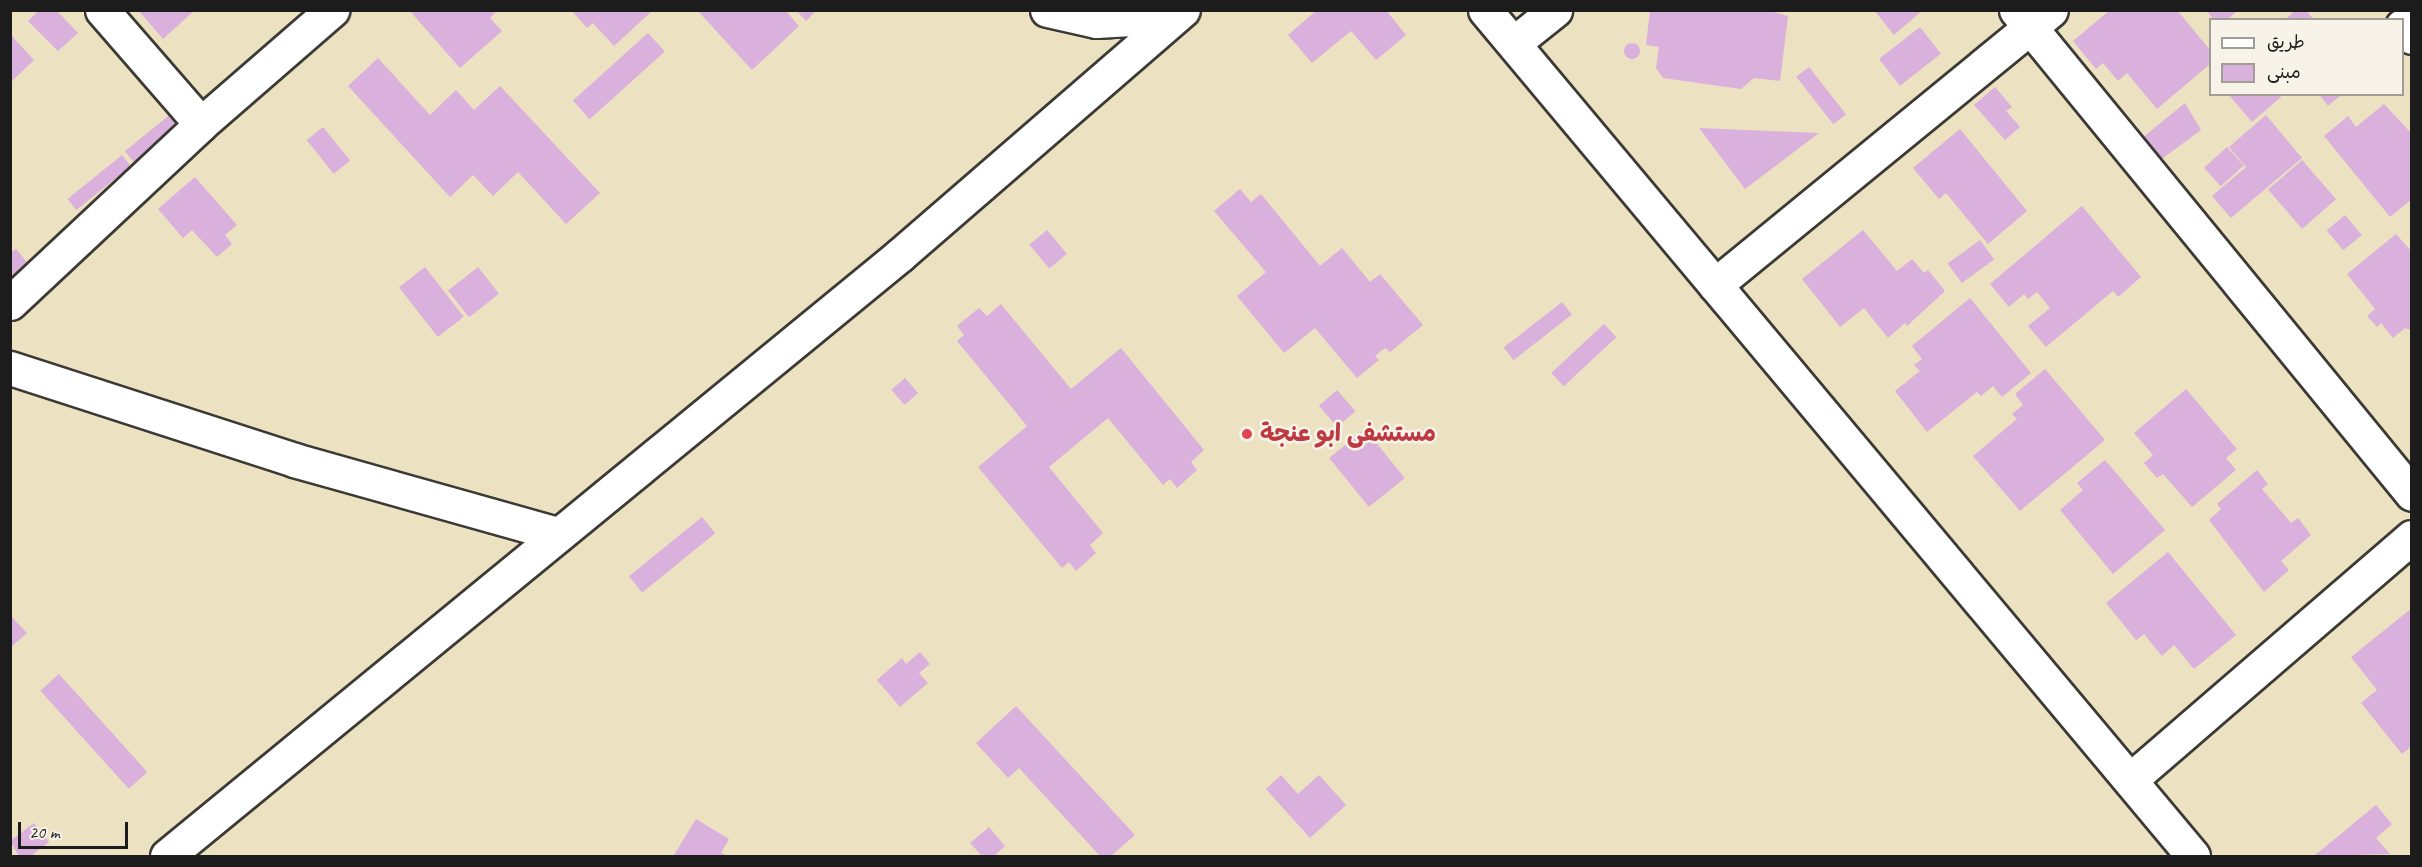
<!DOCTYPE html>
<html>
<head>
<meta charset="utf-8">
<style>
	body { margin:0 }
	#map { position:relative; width:2422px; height:867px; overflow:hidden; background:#ece1c0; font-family:Caveat,"Playpen Sans Arabic",sans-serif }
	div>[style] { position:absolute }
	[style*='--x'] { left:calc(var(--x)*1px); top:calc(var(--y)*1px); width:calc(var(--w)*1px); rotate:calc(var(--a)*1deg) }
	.building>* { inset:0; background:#dab0dd; transform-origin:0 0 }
	.round { border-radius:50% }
	.roads { filter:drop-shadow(2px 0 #3b3a35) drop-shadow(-2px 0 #3b3a35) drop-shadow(0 2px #3b3a35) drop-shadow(0 -2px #3b3a35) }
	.minor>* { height:33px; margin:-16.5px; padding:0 16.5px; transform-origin:16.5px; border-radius:16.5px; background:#fff }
	.dots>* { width:16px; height:16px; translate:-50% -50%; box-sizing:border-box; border:3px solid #f7f3e8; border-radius:50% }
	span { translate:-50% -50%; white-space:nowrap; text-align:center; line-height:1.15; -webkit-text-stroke:5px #f7f3e8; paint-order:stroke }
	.health-label { font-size:24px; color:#be3a42; font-weight:700 }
	.left { translate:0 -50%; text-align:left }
	.frame { position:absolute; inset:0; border:12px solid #1c1c1c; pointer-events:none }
	.legend { position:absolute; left:2209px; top:18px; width:195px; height:78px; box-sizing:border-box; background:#f7f3e8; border:2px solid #9f9d96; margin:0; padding:8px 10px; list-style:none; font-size:18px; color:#1c1c1c }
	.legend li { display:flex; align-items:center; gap:12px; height:30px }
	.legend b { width:30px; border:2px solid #9f9d96 }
	.scale { position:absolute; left:18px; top:822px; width:110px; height:27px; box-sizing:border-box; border:3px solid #1c1c1c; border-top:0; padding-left:8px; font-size:18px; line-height:21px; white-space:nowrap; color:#1c1c1c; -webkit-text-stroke:4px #f7f3e8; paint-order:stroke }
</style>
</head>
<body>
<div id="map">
	<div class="building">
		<div style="clip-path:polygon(39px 10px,56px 10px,78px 33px,58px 51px,28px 21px)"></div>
		<div style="clip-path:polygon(138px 10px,195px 10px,163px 39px)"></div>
		<div style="clip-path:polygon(409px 10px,498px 10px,490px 18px,502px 31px,460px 68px)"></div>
		<div style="clip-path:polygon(571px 10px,653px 10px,614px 46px,593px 23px,587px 28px)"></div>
		<div style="clip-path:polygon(697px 10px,785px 10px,799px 26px,752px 70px)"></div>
		<div style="clip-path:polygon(796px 10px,817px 10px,806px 21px)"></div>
		<div style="clip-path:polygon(1317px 10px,1386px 10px,1406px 35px,1376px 60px,1351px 31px,1312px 63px,1288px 35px)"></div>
		<div style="clip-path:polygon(1650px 10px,1766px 10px,1788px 16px,1780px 81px,1754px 78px,1741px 89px,1663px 78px,1656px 68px,1659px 47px,1646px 45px)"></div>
		<div style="clip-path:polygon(1874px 10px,1923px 10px,1894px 35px)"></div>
		<div style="clip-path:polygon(2110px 10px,2177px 10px,2210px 50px,2210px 64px,2157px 109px,2127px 73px,2118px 81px,2103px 63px,2096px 69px,2073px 41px)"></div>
		<div style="clip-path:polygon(2206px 10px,2238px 10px,2227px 20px,2214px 20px)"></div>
		<div style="clip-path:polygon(2295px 10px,2306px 10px,2314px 20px,2285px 20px)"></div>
		<div style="left:1920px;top:27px;width:34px;height:52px;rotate:52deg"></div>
		<div style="left:648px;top:33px;width:25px;height:101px;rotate:48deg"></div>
		<div style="clip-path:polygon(10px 34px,34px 60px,10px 83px)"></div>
		<div class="round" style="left:1624px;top:43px;width:16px;height:16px"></div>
		<div style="clip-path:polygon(378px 58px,430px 115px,456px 90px,474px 110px,500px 86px,600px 193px,566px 224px,518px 172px,493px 196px,473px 175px,450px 197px,348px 86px)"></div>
		<div style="left:1809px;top:67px;width:60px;height:16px;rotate:52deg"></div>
		<div style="clip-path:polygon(1995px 87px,2012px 107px,2006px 111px,2020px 127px,2005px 140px,1974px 105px)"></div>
		<div style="clip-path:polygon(2228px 94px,2279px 94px,2281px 97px,2252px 122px)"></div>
		<div style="clip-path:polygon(2319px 94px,2342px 94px,2328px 106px)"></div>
		<div style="clip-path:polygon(2185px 103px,2201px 130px,2159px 161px,2141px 139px)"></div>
		<div style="clip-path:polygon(2384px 104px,2412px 134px,2412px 199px,2390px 217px,2324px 136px,2348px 116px,2356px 127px)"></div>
		<div style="left:177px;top:109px;width:14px;height:67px;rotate:51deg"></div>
		<div style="clip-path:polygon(2266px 115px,2302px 158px,2231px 218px,2212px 196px,2246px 167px,2229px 147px)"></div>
		<div style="left:323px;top:127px;width:43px;height:21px;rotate:51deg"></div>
		<div style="clip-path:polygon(1699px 128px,1819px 133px,1745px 189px)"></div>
		<div style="clip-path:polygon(1960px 129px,2027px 211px,1988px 244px,1946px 193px,1939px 199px,1913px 168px)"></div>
		<div style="left:2227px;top:147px;width:25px;height:31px;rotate:48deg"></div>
		<div style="left:122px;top:155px;width:14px;height:70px;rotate:51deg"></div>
		<div style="left:2302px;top:160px;width:52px;height:45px;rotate:49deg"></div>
		<div style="clip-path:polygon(195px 177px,237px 225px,225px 235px,232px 244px,217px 257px,192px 230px,183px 238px,158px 209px)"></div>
		<div style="clip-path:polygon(1240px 189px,1251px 202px,1261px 194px,1320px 266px,1342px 248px,1370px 282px,1380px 274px,1423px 325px,1390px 352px,1385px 348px,1375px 356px,1379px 360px,1357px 378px,1315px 328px,1284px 353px,1237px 296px,1266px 272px,1214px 211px)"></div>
		<div style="clip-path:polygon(2082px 206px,2141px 277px,2118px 297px,2113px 291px,2046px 347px,2028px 326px,2050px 308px,2037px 292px,2028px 299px,2024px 294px,2009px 307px,1990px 284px)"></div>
		<div style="left:2345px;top:215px;width:26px;height:24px;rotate:50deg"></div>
		<div style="left:1047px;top:230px;width:31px;height:23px;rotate:50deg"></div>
		<div style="clip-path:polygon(1863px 230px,1897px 271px,1912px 259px,1924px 273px,1928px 270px,1945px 291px,1907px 326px,1905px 323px,1888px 338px,1864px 308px,1840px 327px,1802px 279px)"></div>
		<div style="clip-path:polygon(2396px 234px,2412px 252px,2412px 331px,2405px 328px,2393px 338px,2381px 323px,2377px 327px,2367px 316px,2375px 309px,2347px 274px)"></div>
		<div style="left:1980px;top:240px;width:24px;height:40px;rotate:54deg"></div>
		<div style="clip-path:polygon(16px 249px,30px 266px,13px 280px,10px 253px)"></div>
		<div style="left:425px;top:267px;width:63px;height:33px;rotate:52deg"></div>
		<div style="left:478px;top:267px;width:34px;height:38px;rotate:52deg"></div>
		<div style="clip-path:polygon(1970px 298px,2031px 373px,2002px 397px,1993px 386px,1981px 396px,1977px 392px,1927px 432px,1895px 391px,1920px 371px,1914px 365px,1922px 359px,1912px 346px)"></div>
		<div style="left:1562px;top:302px;width:16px;height:74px;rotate:52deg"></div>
		<div style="clip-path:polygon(1001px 304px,1071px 389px,1121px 348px,1204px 450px,1191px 462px,1197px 470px,1177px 488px,1170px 479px,1163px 485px,1108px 418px,1049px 467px,1103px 533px,1090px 545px,1096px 553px,1076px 571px,1069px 562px,1062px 568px,978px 467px,1027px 426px,957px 341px,964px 335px,957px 326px,979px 308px,987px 316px)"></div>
		<div style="left:1604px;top:324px;width:18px;height:72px;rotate:47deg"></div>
		<div style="clip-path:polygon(2045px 369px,2105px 440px,2020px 511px,1973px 456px,2017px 419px,2012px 414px,2023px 405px,2015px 394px)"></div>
		<div style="left:905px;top:378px;width:20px;height:18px;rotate:49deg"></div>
		<div style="clip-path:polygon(2186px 389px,2237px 449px,2226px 458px,2236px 470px,2192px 507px,2163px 474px,2157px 478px,2144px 463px,2153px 455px,2134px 433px)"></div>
		<div style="left:1337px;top:390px;width:28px;height:24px;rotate:49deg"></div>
		<div style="left:1365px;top:429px;width:63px;height:46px;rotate:51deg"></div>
		<div style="clip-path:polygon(2105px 460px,2165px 530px,2113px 574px,2060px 510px,2083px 490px,2077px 483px)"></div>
		<div style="clip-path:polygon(2257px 470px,2268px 484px,2262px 489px,2291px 523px,2298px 518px,2311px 535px,2281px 561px,2289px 570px,2264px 592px,2209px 520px,2221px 509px,2217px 504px)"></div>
		<div style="left:702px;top:517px;width:21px;height:94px;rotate:51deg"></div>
		<div style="clip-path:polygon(2168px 552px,2236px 635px,2194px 669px,2174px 645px,2162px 656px,2144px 634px,2136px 640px,2106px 603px)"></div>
		<div style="clip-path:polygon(2412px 608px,2412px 746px,2402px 754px,2361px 703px,2377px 690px,2351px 657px)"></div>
		<div style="clip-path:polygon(10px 615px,27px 633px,10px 648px)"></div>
		<div style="clip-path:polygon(920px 652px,930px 664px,919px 673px,928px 683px,900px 707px,877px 680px,902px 658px,906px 664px)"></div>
		<div style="left:59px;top:674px;width:132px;height:25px;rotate:48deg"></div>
		<div style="clip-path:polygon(1016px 706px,1135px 835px,1111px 856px,1100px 856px,1019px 768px,1008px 778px,976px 743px)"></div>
		<div style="clip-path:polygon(1281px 775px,1298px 794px,1319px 775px,1346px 805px,1310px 838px,1266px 789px)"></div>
		<div style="clip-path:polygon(2376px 805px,2392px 824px,2376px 838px,2390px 854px,2314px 856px)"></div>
		<div style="clip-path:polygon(696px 819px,729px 839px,721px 853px,728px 856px,674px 855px)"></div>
		<div style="clip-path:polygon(34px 823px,49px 842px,31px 856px,19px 856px,10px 841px)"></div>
		<div style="clip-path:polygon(989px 827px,1005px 846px,994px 856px,982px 856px,970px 843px)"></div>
	</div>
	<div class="roads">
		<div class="minor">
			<div style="--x:102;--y:10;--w:151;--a:49"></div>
			<div style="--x:1047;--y:10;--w:50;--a:12.7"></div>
			<div style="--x:1096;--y:21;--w:36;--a:-3"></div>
			<div style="--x:1132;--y:19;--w:38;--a:-14"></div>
			<div style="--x:1485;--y:10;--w:1103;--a:50.07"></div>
			<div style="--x:2016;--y:10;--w:625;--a:50.71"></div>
			<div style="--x:2402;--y:26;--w:15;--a:48"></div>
			<div style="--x:1514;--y:43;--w:53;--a:-38.8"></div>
			<div style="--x:1715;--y:285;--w:434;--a:-39.3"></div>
			<div style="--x:10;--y:303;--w:262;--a:-43.1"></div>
			<div style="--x:201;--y:124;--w:174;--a:-41"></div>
			<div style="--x:10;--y:368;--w:299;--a:17.9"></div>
			<div style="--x:294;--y:460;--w:274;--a:15.7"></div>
			<div style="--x:2130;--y:780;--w:372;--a:-40.8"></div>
			<div style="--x:167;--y:856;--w:948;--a:-39.35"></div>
			<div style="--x:900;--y:255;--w:374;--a:-40.9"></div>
		</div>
	</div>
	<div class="dots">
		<div style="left:1247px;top:434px;background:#e0444e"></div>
	</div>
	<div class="health-label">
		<span class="left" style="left:1260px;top:434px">مستشفى ابو عنجة</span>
	</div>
	<div class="frame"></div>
	<ul class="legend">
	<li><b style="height:8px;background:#fff"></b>طريق</li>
	<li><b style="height:16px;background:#dab0dd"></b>مبنى</li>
	</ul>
	<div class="scale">20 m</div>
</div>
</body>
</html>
